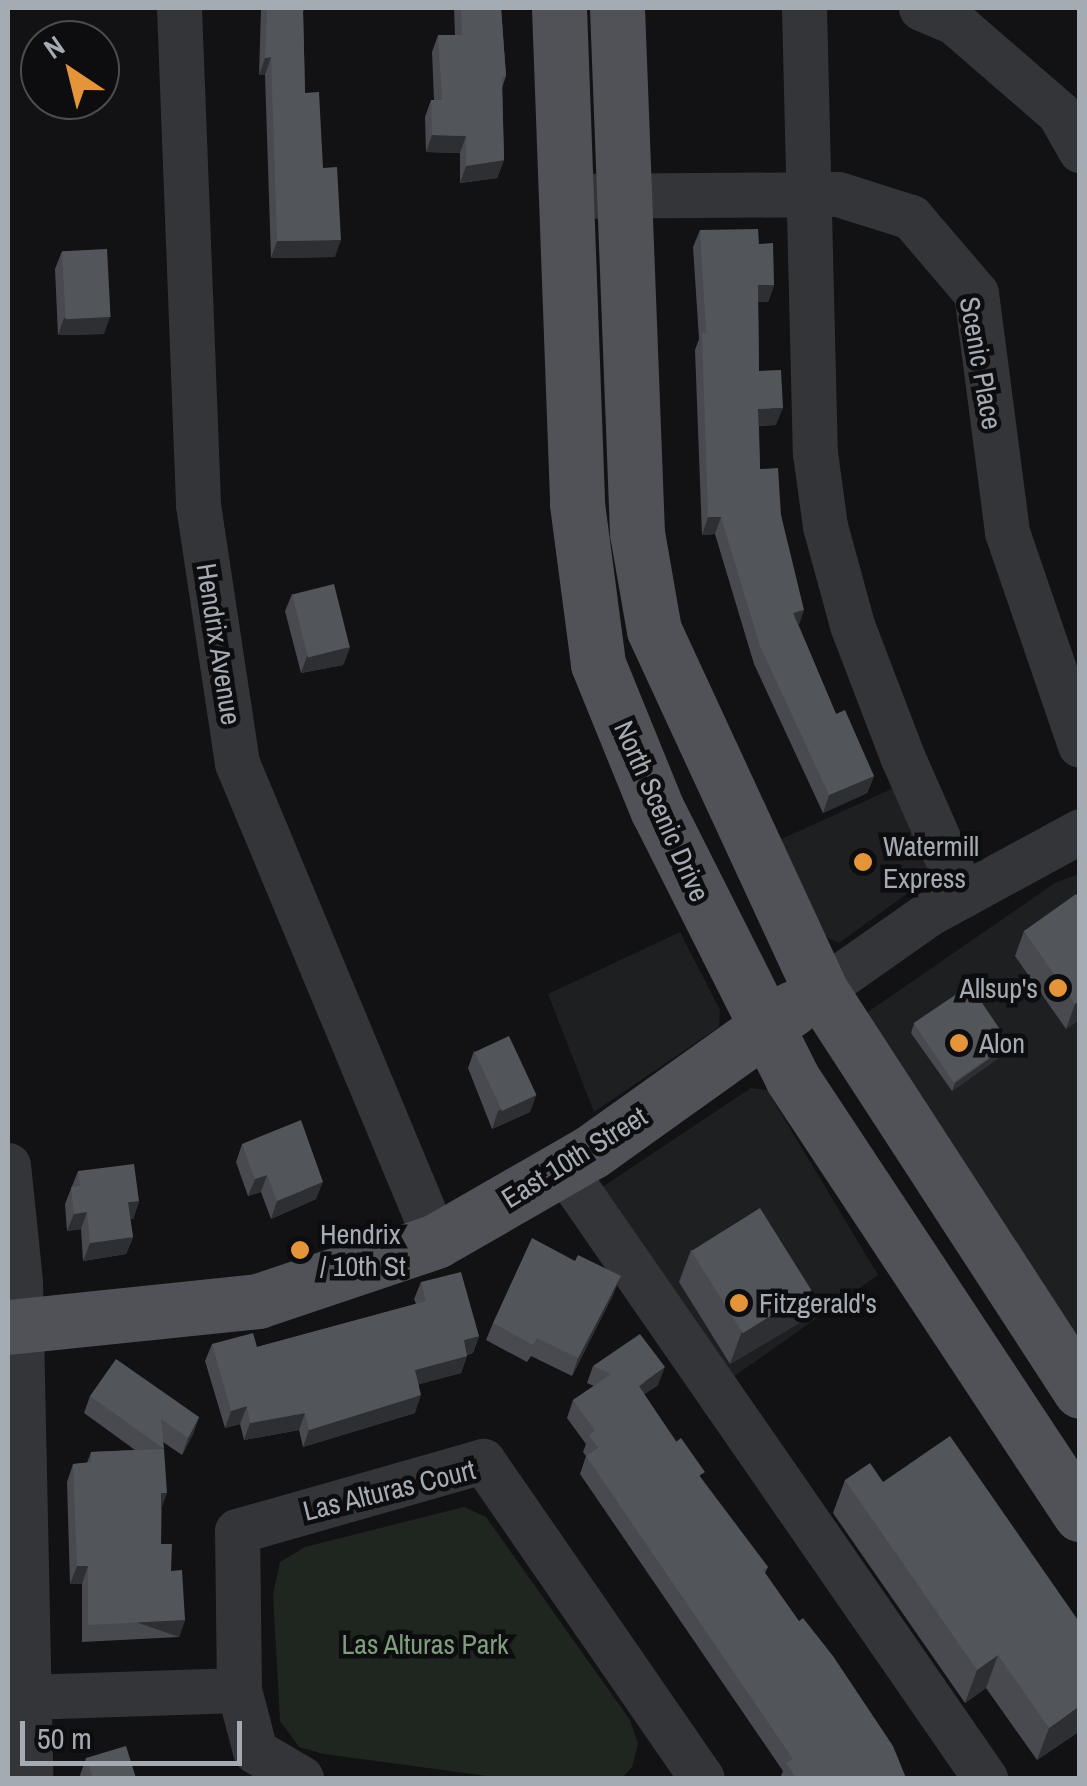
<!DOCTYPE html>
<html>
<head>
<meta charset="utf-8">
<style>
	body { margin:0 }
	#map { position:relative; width:1087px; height:1786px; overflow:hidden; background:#121214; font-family:"Archivo Narrow",sans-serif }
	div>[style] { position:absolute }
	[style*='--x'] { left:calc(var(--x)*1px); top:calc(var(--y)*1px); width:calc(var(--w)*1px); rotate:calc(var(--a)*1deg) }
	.built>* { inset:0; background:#1e1f21 }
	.green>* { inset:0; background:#1f261f }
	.minor>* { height:45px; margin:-22.5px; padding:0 22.5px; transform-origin:22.5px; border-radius:22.5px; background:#343538 }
	.major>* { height:55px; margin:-27.5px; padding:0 27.5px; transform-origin:27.5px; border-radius:27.5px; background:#505257 }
	.wall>* { inset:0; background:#484a4f }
	.shaded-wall>* { inset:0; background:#2e2f33; transform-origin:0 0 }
	.building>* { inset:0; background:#525559; transform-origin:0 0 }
	.dots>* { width:28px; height:28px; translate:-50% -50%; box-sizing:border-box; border:5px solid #0d0d0f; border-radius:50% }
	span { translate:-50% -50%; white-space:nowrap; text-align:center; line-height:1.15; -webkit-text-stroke:9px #0d0d0f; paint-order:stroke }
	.street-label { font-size:28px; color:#a5abb3 }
	.poi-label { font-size:28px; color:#a5abb3 }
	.left { translate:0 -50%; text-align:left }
	.right { translate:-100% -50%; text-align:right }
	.park-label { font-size:28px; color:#7f9d7d }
	.frame { position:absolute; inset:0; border:10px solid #a5abb3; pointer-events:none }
	.north { position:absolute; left:20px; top:20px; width:100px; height:100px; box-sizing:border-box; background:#0d0d0f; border:2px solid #4a4c51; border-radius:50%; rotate:325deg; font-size:28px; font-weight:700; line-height:40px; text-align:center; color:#a5abb3 }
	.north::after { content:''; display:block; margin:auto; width:35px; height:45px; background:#e59539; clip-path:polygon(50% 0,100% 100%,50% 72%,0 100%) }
	.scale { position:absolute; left:20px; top:1721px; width:222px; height:45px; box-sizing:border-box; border:5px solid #a5abb3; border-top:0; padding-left:12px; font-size:30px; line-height:35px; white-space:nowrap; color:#a5abb3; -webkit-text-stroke:8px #0d0d0f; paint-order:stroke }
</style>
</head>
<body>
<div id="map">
	<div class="built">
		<div style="clip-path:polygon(898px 786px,930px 877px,839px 943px,822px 935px,773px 843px)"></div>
		<div style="clip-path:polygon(1079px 874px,1079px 1344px,865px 1014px,1055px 883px)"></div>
		<div style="clip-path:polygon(680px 932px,720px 1010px,719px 1027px,594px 1112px,548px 994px)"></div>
		<div style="clip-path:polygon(751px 1088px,767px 1090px,878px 1275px,729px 1380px,598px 1190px)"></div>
	</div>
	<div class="green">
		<div style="clip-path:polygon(464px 1507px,486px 1517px,630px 1720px,638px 1744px,632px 1767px,622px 1778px,502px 1778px,324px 1754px,299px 1747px,280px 1721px,273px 1594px,280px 1562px,305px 1547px)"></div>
	</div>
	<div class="minor">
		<div style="--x:179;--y:8;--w:497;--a:87.8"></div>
		<div style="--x:198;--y:505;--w:261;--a:81.4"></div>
		<div style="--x:237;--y:763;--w:518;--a:67.4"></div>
		<div style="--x:804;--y:8;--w:445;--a:88.6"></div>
		<div style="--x:815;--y:453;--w:74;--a:82.2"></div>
		<div style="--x:825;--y:526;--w:103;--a:74.7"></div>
		<div style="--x:852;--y:625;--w:140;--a:69.1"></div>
		<div style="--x:902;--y:756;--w:152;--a:66.3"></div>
		<div style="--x:921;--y:8;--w:36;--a:23"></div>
		<div style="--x:954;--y:22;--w:139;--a:40.9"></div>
		<div style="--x:1059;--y:113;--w:43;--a:60.4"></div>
		<div style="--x:566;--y:196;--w:272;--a:-0.4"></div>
		<div style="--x:838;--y:194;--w:77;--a:17.5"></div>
		<div style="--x:911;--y:217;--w:100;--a:49.5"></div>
		<div style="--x:976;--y:293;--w:241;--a:82.6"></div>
		<div style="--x:1007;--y:532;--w:225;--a:71.1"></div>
		<div style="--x:820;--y:990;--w:132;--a:-35.1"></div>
		<div style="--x:928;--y:914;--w:173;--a:-28.6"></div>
		<div style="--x:8;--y:1165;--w:118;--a:84.1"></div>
		<div style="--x:20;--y:1282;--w:496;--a:88.8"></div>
		<div style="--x:563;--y:1168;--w:742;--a:55.32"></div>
		<div style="--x:26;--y:1697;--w:213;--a:-1.9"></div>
		<div style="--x:301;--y:1778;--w:53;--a:-149.6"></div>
		<div style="--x:255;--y:1751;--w:63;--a:-104.7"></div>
		<div style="--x:239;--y:1690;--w:159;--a:-90.7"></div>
		<div style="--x:237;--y:1531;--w:256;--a:-15.9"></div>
		<div style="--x:483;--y:1461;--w:385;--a:55.4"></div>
	</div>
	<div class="major">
		<div style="--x:559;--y:8;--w:496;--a:87.9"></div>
		<div style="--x:577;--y:504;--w:161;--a:82.5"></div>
		<div style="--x:598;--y:664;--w:157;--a:67.9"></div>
		<div style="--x:657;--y:809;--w:301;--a:63.3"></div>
		<div style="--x:792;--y:1078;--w:523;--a:56.55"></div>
		<div style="--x:617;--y:8;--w:525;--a:87.82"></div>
		<div style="--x:637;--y:533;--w:98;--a:80.1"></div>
		<div style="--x:654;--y:630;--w:396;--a:65.2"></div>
		<div style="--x:820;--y:990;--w:478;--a:57"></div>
		<div style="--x:8;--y:1327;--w:251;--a:-5.9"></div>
		<div style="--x:258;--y:1301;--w:188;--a:-18.6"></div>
		<div style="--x:436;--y:1241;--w:179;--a:-29.9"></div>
		<div style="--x:591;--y:1152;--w:248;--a:-35.5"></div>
	</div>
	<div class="wall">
		<div style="clip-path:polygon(261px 8px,306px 8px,303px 11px,305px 93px,323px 168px,335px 257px,271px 258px,265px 75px,259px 75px)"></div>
		<div style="clip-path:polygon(454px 8px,501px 8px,506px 76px,502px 88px,504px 160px,497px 178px,460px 183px,460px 153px,426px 152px,425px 117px,431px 100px,434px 100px,432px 52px,438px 35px,455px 35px)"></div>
		<div style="clip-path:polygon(700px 230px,759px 244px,774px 285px,768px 302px,758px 302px,759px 371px,776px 425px,759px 426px,760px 469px,781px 515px,799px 626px,836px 714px,874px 776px,867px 793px,823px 813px,754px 664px,715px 534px,702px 535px,695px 350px,699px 339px,693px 247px)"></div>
		<div style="clip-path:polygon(62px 251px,104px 334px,58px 335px,55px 269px)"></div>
		<div style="clip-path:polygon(292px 594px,350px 647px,343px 665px,301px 673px,285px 611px)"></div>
		<div style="clip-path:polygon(1080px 899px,1080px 1019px,1066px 1029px,1015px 956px,1024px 931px)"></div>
		<div style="clip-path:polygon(914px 1024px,1007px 1052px,952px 1091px,911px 1033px)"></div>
		<div style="clip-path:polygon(474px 1051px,536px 1095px,530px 1112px,492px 1129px,468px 1068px)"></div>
		<div style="clip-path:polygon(242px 1144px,316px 1199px,271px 1219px,261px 1192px,248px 1196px,236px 1162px)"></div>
		<div style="clip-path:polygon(78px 1171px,139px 1201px,133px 1219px,130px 1219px,133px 1237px,126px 1254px,83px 1261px,81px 1229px,67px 1231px,65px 1204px)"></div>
		<div style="clip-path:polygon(691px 1250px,811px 1291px,799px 1323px,730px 1364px,679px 1282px)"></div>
		<div style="clip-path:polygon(421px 1282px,479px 1336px,473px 1353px,467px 1355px,461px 1373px,419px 1384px,415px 1413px,303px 1447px,299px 1430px,244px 1440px,240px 1424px,225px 1428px,205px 1361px,212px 1344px,257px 1347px,416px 1304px,414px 1299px)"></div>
		<div style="clip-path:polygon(614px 1293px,572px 1376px,531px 1356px,527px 1362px,486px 1340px,493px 1323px)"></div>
		<div style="clip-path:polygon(593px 1366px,658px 1385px,644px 1394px,702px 1479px,768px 1567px,765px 1573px,906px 1778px,780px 1778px,783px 1771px,580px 1474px,586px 1456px,583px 1452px,586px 1444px,567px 1418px,573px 1400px,594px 1386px,587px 1383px)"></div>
		<div style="clip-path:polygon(90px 1396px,199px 1417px,193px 1434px,182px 1455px,163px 1442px,161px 1544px,185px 1620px,179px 1637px,82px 1642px,82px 1584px,70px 1584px,67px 1482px,73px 1464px,87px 1463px,91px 1452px,135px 1450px,84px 1413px)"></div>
		<div style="clip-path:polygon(845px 1480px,883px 1482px,1080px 1731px,1037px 1760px,986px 1688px,965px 1703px,833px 1513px)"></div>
		<div style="clip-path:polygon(86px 1758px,136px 1778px,81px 1778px,80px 1775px)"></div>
	</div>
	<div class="shaded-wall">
		<div style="clip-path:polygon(271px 57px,265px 75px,259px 75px,265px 58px)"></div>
		<div style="clip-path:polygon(432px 135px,466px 136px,460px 153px,426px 152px)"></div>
		<div style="clip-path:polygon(504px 160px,497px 178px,460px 183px,466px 166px)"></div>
		<div style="clip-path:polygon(341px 240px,335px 257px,271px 258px,277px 241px)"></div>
		<div style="clip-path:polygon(758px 285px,774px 285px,768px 302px,752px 302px)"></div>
		<div style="clip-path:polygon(110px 317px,104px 334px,58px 335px,64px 318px)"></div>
		<div style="clip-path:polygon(783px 408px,776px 425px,752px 426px,758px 409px)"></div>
		<div style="clip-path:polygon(708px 517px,721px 517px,715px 534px,702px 535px)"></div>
		<div style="clip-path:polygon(804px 610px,798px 628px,793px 613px)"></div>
		<div style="clip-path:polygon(350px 647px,343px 665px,301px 673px,307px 656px)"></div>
		<div style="clip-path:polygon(874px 776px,867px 793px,823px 813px,829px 795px)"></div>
		<div style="clip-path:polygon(1080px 1000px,1080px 1019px,1066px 1029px,1075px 1004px)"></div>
		<div style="clip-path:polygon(1010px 1044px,1007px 1052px,952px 1091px,955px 1083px)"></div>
		<div style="clip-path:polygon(536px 1095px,530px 1112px,492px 1129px,498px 1111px)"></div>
		<div style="clip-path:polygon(267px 1175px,261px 1192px,248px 1196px,255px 1179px)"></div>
		<div style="clip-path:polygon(323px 1182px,316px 1199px,271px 1219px,277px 1201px)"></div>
		<div style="clip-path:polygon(139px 1201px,133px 1219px,122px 1220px,128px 1202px)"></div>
		<div style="clip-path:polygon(87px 1212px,81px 1229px,67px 1231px,74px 1214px)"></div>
		<div style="clip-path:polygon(133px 1237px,126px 1254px,83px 1261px,90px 1243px)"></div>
		<div style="clip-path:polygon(621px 1276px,614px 1293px,572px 1376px,578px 1358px)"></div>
		<div style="clip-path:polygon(811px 1291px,799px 1323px,730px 1364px,742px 1331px)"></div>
		<div style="clip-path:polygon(479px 1336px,473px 1353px,457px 1357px,464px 1340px)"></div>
		<div style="clip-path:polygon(467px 1356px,461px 1373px,409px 1387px,415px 1370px)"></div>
		<div style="clip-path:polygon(665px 1367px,658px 1385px,632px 1403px,639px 1386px)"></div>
		<div style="clip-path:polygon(421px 1395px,415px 1413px,303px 1447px,309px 1430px)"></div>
		<div style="clip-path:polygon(247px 1406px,240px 1424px,225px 1428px,231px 1411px)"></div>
		<div style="clip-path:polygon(305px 1413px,299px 1430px,244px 1440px,250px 1423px)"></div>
		<div style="clip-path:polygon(199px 1417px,193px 1434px,182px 1455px,188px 1438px)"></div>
		<div style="clip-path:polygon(161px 1493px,167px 1493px,161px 1510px)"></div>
		<div style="clip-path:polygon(77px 1566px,88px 1566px,82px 1584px,70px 1584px)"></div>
		<div style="left:185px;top:1620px;width:18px;height:97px;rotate:109deg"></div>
		<div style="clip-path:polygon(998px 1655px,986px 1688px,965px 1703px,977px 1670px)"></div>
		<div style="clip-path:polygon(1080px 1706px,1080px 1731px,1037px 1760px,1049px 1728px)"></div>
	</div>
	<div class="building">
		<div style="clip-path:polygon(267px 8px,303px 8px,305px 93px,319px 92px,323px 168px,337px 167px,341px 240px,277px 241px,271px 57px,265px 58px)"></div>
		<div style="clip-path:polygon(461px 8px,501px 8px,506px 76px,502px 77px,504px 160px,466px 166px,466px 136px,432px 135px,431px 100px,442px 100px,438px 35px,462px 35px)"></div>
		<div style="clip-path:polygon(758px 229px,759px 244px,773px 243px,774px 285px,758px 285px,759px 371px,781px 370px,783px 408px,758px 409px,760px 469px,778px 468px,781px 515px,804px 610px,793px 613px,836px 714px,845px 710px,874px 776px,829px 795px,760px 646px,721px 517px,708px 517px,702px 333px,706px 333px,700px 230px)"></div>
		<div style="left:107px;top:249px;width:68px;height:45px;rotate:87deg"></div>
		<div style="left:334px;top:584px;width:65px;height:43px;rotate:76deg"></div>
		<div style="clip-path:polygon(1076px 894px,1080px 899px,1080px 1000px,1075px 1004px,1024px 931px)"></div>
		<div style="left:970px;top:985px;width:71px;height:68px;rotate:56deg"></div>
		<div style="left:509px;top:1036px;width:65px;height:38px;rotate:65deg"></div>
		<div style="clip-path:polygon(301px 1120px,323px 1182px,277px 1201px,267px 1175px,255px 1179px,242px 1144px)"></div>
		<div style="clip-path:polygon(134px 1164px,139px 1201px,128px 1202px,133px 1237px,90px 1243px,87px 1212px,74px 1214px,71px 1187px,80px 1186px,78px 1171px)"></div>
		<div style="left:760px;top:1208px;width:97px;height:81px;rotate:58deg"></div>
		<div style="clip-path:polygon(532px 1238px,575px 1261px,578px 1255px,621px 1276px,578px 1358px,537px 1338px,533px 1345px,493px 1323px)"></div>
		<div style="clip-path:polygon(461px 1272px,479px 1336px,464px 1340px,467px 1356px,415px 1370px,421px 1395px,309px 1430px,305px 1413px,250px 1423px,247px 1406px,231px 1411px,212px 1344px,253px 1333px,257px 1347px,426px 1301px,421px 1282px)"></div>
		<div style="clip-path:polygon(640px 1334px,665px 1367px,639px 1386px,676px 1442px,681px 1438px,705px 1472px,699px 1476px,768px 1567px,763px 1570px,799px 1621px,803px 1618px,833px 1656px,893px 1746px,906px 1778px,796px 1778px,786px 1763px,793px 1759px,586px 1456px,598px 1448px,589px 1435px,595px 1431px,573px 1400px,611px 1374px,593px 1366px)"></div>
		<div style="clip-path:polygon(116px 1359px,199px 1417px,188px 1438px,161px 1419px,164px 1449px,90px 1396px)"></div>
		<div style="clip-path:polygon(950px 1436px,1080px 1623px,1080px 1706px,1049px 1728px,998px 1655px,977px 1670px,845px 1480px,870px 1463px,883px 1482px)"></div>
		<div style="clip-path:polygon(164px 1449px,167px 1493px,161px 1493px,161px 1544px,172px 1544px,171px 1571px,182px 1570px,185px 1620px,88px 1625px,88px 1566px,77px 1566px,73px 1464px,91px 1462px,91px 1452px)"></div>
		<div style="clip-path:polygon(126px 1746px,136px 1778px,93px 1778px,86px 1758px)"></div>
	</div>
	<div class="dots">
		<div style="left:863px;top:862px;background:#e59539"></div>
		<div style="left:1058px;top:988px;background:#e59539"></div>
		<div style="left:959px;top:1043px;background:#e59539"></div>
		<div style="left:300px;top:1250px;background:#e59539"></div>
		<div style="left:739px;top:1303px;background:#e59539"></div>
	</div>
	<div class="street-label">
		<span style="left:981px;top:363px;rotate:80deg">Scenic Place</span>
		<span style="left:219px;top:644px;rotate:81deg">Hendrix Avenue</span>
		<span style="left:662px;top:811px;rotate:66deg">North Scenic Drive</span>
		<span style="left:574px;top:1157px;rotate:-32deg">East 10th Street</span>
		<span style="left:389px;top:1490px;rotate:-14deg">Las Alturas Court</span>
	</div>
	<div class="poi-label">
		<span class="left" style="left:883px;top:862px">Watermill<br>Express</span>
		<span class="right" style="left:1038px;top:988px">Allsup's</span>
		<span class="left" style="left:979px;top:1043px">Alon</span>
		<span class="left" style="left:320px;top:1250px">Hendrix<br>/ 10th St</span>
		<span class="left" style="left:759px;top:1303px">Fitzgerald's</span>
	</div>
	<div class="park-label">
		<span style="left:425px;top:1644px">Las Alturas Park</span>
	</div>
	<div class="frame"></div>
	<div class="north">N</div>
	<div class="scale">50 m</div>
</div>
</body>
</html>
